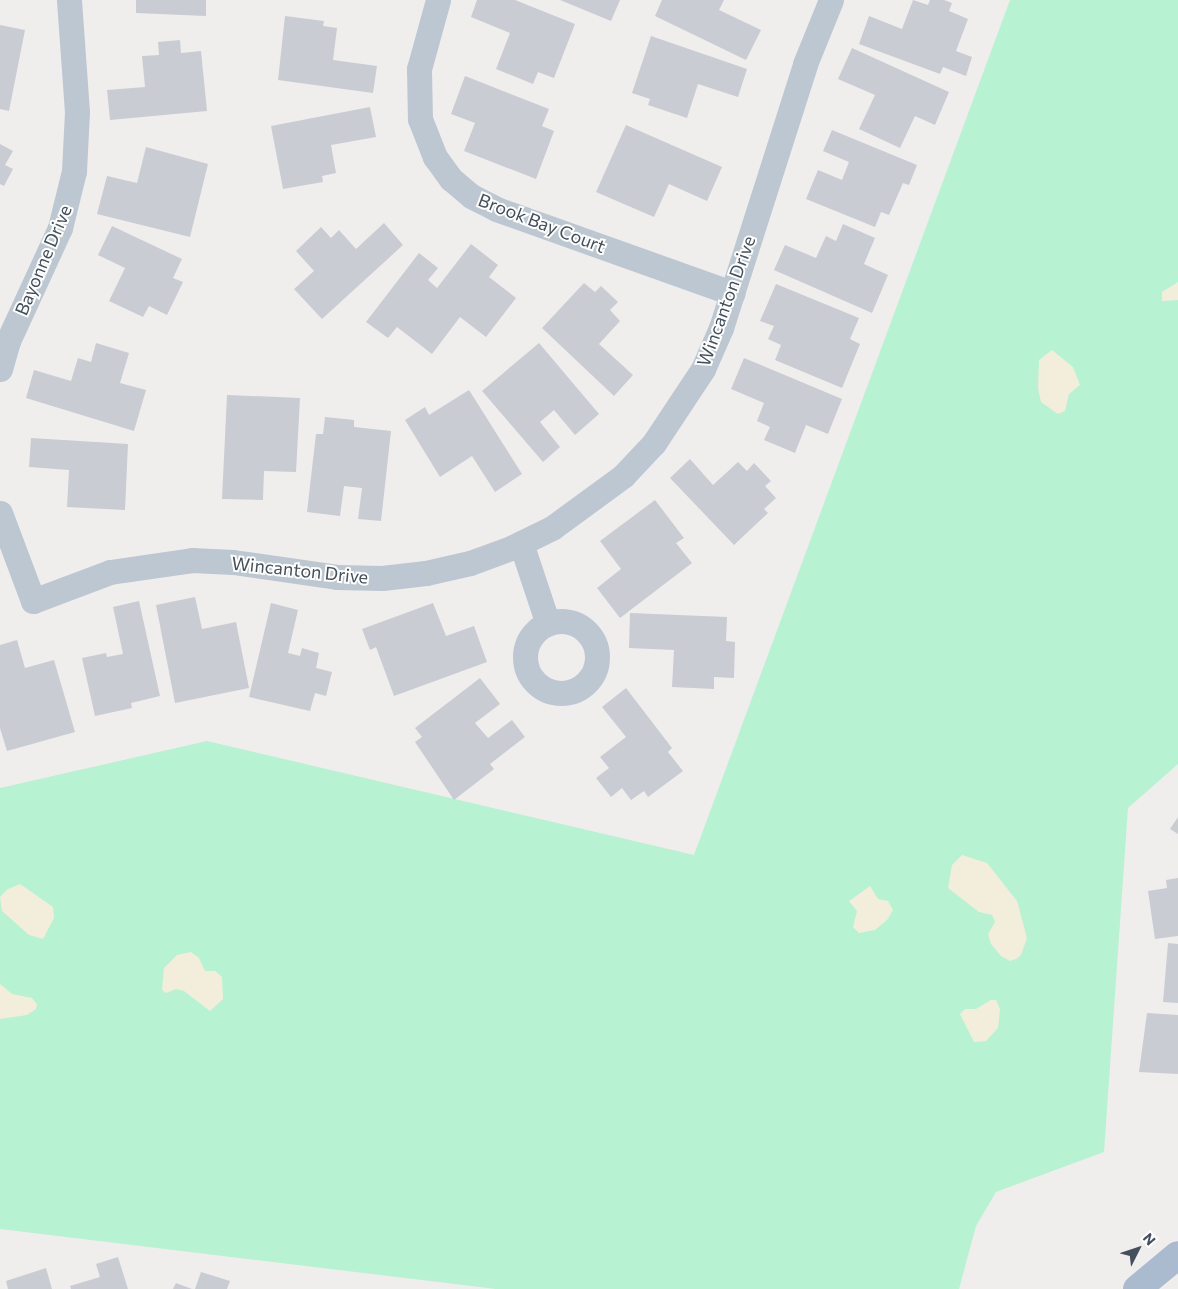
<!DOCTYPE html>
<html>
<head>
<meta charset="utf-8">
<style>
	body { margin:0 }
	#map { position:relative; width:1178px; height:1289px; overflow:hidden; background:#f0eded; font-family:Commissioner,sans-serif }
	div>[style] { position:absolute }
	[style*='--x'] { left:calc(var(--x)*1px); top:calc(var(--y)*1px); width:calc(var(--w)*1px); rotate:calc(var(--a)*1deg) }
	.green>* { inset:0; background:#b7f2d2 }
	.sand>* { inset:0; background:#f3eedc }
	.building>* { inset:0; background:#c9ccd3 }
	.minor>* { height:25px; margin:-12.5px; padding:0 12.5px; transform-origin:12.5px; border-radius:12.5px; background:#bcc7d1 }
	.minor>.ring { margin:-12.5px; padding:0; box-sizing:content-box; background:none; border:25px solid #bcc7d1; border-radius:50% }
	.primary>* { height:28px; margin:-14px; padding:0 14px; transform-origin:14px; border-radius:14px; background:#abbbcf }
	span { translate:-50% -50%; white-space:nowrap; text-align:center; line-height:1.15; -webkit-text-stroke:4px #fff; paint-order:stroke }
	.street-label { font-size:18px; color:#444f5c }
	.north { position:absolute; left:1113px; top:1224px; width:50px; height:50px; -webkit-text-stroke:4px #fff; paint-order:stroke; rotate:49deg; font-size:14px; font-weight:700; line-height:20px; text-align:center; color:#444f5c }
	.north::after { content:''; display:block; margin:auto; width:18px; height:22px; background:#444f5c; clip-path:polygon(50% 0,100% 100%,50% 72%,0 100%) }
</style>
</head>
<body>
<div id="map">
	<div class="green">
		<div style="clip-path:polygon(1010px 0,1178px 0,1178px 764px,1128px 808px,1104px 1152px,996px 1192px,976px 1226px,959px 1289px,496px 1289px,0 1229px,0 788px,207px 741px,694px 855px)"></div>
	</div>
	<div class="sand">
		<div style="clip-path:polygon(1178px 282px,1178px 300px,1162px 301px,1162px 292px)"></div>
		<div style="clip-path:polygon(1052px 350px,1073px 367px,1080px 385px,1069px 394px,1065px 411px,1058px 414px,1041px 402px,1038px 388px,1039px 360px)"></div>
		<div style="clip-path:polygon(962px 855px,987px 863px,1017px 901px,1027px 938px,1021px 955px,1016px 959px,1010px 961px,1001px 956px,991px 944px,988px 934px,995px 922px,992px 915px,979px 912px,948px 888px,952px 865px)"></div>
		<div style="clip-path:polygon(20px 884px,53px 907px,54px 918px,43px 939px,29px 935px,2px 911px,0 897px,8px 889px)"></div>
		<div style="clip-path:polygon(870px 886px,878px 899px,888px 901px,893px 910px,887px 920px,875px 930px,859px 933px,853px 927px,857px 911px,849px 901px)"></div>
		<div style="clip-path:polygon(191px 952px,199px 958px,205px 971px,215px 971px,222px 977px,223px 999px,210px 1011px,184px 991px,176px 989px,166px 993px,162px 990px,164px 968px,177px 955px)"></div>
		<div style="clip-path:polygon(0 984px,12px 994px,32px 998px,37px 1004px,36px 1009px,27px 1015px,0 1019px)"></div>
		<div style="clip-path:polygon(991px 1000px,996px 1000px,1000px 1009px,998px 1028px,986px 1041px,974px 1042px,960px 1014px,965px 1009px,976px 1009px)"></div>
	</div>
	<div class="building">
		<div style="clip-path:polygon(136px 0,206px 0,206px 16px,136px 13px)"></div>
		<div style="clip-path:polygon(477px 0,515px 0,575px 24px,554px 78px,538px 72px,533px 84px,496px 69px,510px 33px,471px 17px)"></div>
		<div style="clip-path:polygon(560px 0,620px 0,611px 21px)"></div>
		<div style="clip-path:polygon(662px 0,724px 0,719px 10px,761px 30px,746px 60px,655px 16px)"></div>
		<div style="clip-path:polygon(913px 0,928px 5px,930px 0,944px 0,952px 3px,949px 11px,968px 19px,956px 51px,972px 57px,966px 76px,943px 67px,940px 74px,859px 44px,869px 16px,902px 29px)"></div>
		<div style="clip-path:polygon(285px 16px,324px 21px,323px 26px,337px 28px,333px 60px,377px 66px,373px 93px,278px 80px)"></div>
		<div style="clip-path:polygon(0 25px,25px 30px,9px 111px,0 109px)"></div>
		<div style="clip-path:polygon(651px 36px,747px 69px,738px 97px,698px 84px,687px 118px,648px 105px,650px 99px,632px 93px)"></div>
		<div style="clip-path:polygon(180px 40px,181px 53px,201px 51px,207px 111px,110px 120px,107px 90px,145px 87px,142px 56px,159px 55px,158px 42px)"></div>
		<div style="clip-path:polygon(852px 48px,949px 92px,935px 125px,915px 116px,900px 148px,859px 129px,875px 95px,838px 79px)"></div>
		<div style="clip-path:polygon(465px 76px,549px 109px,542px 126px,554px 131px,536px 179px,464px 151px,475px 123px,451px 114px)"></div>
		<div style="clip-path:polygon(370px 107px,376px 137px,331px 145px,336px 173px,322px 176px,323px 182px,283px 189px,271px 126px)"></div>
		<div style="clip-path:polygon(626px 125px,722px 167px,707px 201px,669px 184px,654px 217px,596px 192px)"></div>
		<div style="clip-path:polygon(832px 130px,917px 165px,909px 185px,903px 183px,889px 215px,881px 212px,875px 227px,806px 199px,818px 170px,842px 180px,849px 162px,823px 151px)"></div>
		<div style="clip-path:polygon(0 144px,13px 151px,5px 165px,13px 169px,4px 186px,0 184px)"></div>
		<div style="clip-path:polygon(146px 147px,208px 164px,190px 237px,97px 214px,107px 176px,137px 183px)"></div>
		<div style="clip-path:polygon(384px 223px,403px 245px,322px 319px,294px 289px,314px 271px,296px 251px,321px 227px,331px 238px,339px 230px,356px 249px)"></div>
		<div style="clip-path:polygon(843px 224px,875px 238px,864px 264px,888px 275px,872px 313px,774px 270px,785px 245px,816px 258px,826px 236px,836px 241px)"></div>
		<div style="clip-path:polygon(112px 226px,182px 259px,173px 278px,183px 282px,167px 315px,149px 306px,143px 317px,109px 301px,125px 268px,98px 255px)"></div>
		<div style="clip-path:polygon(471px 244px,498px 265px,489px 277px,516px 298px,486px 337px,460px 317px,432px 354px,397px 327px,388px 338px,366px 322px,419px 253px,438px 268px,428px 280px,437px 288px)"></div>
		<div style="clip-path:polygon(584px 283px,595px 292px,601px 286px,618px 302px,610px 310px,620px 321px,599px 344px,633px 375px,614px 396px,542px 328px)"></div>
		<div style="clip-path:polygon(776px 284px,859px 318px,850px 339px,860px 344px,842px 388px,775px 360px,781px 345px,768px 339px,774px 326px,760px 321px)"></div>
		<div style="clip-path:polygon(96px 343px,129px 353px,120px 383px,146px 390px,134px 431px,26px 398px,34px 370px,71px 381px,78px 358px,91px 362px)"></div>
		<div style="clip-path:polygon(539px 343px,599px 414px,575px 435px,554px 410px,540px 422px,560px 447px,543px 462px,482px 391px)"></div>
		<div style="clip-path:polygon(744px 358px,842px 399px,828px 434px,806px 425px,795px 453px,764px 440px,770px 427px,757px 421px,764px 403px,731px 389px)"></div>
		<div style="clip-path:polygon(469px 390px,522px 474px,495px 492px,472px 456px,440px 477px,405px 420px,425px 407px,429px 415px)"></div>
		<div style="clip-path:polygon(227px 395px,300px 398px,296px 472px,264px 471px,263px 500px,222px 499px)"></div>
		<div style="clip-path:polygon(325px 417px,354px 420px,354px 427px,391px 431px,381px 521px,358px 519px,362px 488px,344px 486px,340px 516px,307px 512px,316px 434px,323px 434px)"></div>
		<div style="clip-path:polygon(31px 438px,128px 444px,125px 510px,67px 507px,69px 470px,29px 467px)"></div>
		<div style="clip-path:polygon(690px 459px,713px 485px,738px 462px,747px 471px,754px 463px,771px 481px,765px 486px,776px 498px,764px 509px,768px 513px,734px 545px,670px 478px)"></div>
		<div style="clip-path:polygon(655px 500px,684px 538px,676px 543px,692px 563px,620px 618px,597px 588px,621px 569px,600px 541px)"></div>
		<div style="clip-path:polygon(195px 597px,202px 629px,236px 622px,249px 688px,175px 703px,156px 605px)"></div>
		<div style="clip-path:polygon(139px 601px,160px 696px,131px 703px,132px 708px,95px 716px,82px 658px,106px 653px,107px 657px,123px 654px,113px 607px)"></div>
		<div style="clip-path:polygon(271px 603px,298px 610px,288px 653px,300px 656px,302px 648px,319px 653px,316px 668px,332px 672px,326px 696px,315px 693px,310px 711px,249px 697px)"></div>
		<div style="clip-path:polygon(433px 603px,446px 636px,474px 626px,487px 662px,394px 696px,376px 647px,370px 650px,362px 629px)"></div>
		<div style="clip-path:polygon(630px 613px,727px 617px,726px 641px,735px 642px,734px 678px,714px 677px,714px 689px,672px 687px,674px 650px,629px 648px)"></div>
		<div style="clip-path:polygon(17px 640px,25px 668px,54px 660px,75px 732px,7px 751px,0 728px,0 645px)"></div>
		<div style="clip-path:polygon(480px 678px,500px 704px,475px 723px,488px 738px,512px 720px,525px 737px,490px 764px,494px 769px,454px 800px,415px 742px,422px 737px,415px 728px)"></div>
		<div style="clip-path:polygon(626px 688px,672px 748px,668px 752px,683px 771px,648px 797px,644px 791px,631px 800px,622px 788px,611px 797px,596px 778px,609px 768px,600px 757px,626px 737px,602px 707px)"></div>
		<div style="clip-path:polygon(1178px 817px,1178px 834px,1170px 829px)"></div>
		<div style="clip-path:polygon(1178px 878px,1178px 936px,1155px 939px,1148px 891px,1167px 888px,1166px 880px)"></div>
		<div style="clip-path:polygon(1168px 943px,1178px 944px,1178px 1003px,1163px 1002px)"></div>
		<div style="clip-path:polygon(1147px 1013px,1178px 1015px,1178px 1074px,1139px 1072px)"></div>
		<div style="clip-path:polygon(118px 1257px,128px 1289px,71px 1289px,70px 1286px,100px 1277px,96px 1264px)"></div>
		<div style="clip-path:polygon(46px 1268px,52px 1289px,8px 1289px,6px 1281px)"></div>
		<div style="clip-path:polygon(201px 1272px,230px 1281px,227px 1289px,195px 1289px)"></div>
		<div style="clip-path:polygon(176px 1283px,192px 1289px,173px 1289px)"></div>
	</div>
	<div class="minor">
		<div style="--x:438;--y:0;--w:72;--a:105.4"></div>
		<div style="--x:419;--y:69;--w:50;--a:88.9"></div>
		<div style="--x:420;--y:119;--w:41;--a:68.5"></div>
		<div style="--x:435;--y:157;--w:27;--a:54"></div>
		<div style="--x:451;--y:179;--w:26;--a:40"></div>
		<div style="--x:471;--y:196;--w:28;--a:27"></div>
		<div style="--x:496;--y:209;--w:251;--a:19.6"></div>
		<div style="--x:0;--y:369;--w:29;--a:-74"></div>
		<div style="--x:8;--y:341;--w:124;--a:-65.3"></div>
		<div style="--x:60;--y:228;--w:59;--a:-76.2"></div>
		<div style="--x:74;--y:171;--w:59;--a:-87.1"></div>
		<div style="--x:77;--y:112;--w:112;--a:-94.1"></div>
		<div style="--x:0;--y:513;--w:94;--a:69.4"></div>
		<div style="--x:33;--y:601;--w:82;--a:-20.6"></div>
		<div style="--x:110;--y:572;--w:83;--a:-8.3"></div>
		<div style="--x:192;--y:560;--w:41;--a:2.8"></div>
		<div style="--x:233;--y:562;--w:105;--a:8.2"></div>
		<div style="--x:337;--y:577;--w:45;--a:1.3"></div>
		<div style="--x:382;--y:578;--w:44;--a:-6.5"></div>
		<div style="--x:426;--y:573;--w:45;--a:-12.8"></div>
		<div style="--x:470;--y:563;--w:44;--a:-20.1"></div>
		<div style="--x:511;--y:548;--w:46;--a:-26"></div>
		<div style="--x:552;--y:528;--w:88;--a:-36.2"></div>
		<div style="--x:623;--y:476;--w:45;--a:-46.8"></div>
		<div style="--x:654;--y:443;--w:89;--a:-56.5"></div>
		<div style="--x:703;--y:369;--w:45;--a:-66.3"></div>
		<div style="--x:721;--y:328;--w:277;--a:-72.3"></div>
		<div style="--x:805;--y:64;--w:69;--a:-67.9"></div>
		<div style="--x:521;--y:543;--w:85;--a:71.6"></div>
		<div class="ring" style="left:525px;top:621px;width:47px;height:47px"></div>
	</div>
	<div class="primary">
		<div style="--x:1137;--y:1289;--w:53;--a:-39.7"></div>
	</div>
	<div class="street-label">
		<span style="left:542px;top:223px;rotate:21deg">Brook Bay Court</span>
		<span style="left:43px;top:260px;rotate:-67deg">Bayonne Drive</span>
		<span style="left:726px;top:301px;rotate:-70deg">Wincanton Drive</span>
		<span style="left:300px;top:570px;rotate:6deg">Wincanton Drive</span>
	</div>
	<div class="north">N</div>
</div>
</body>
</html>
